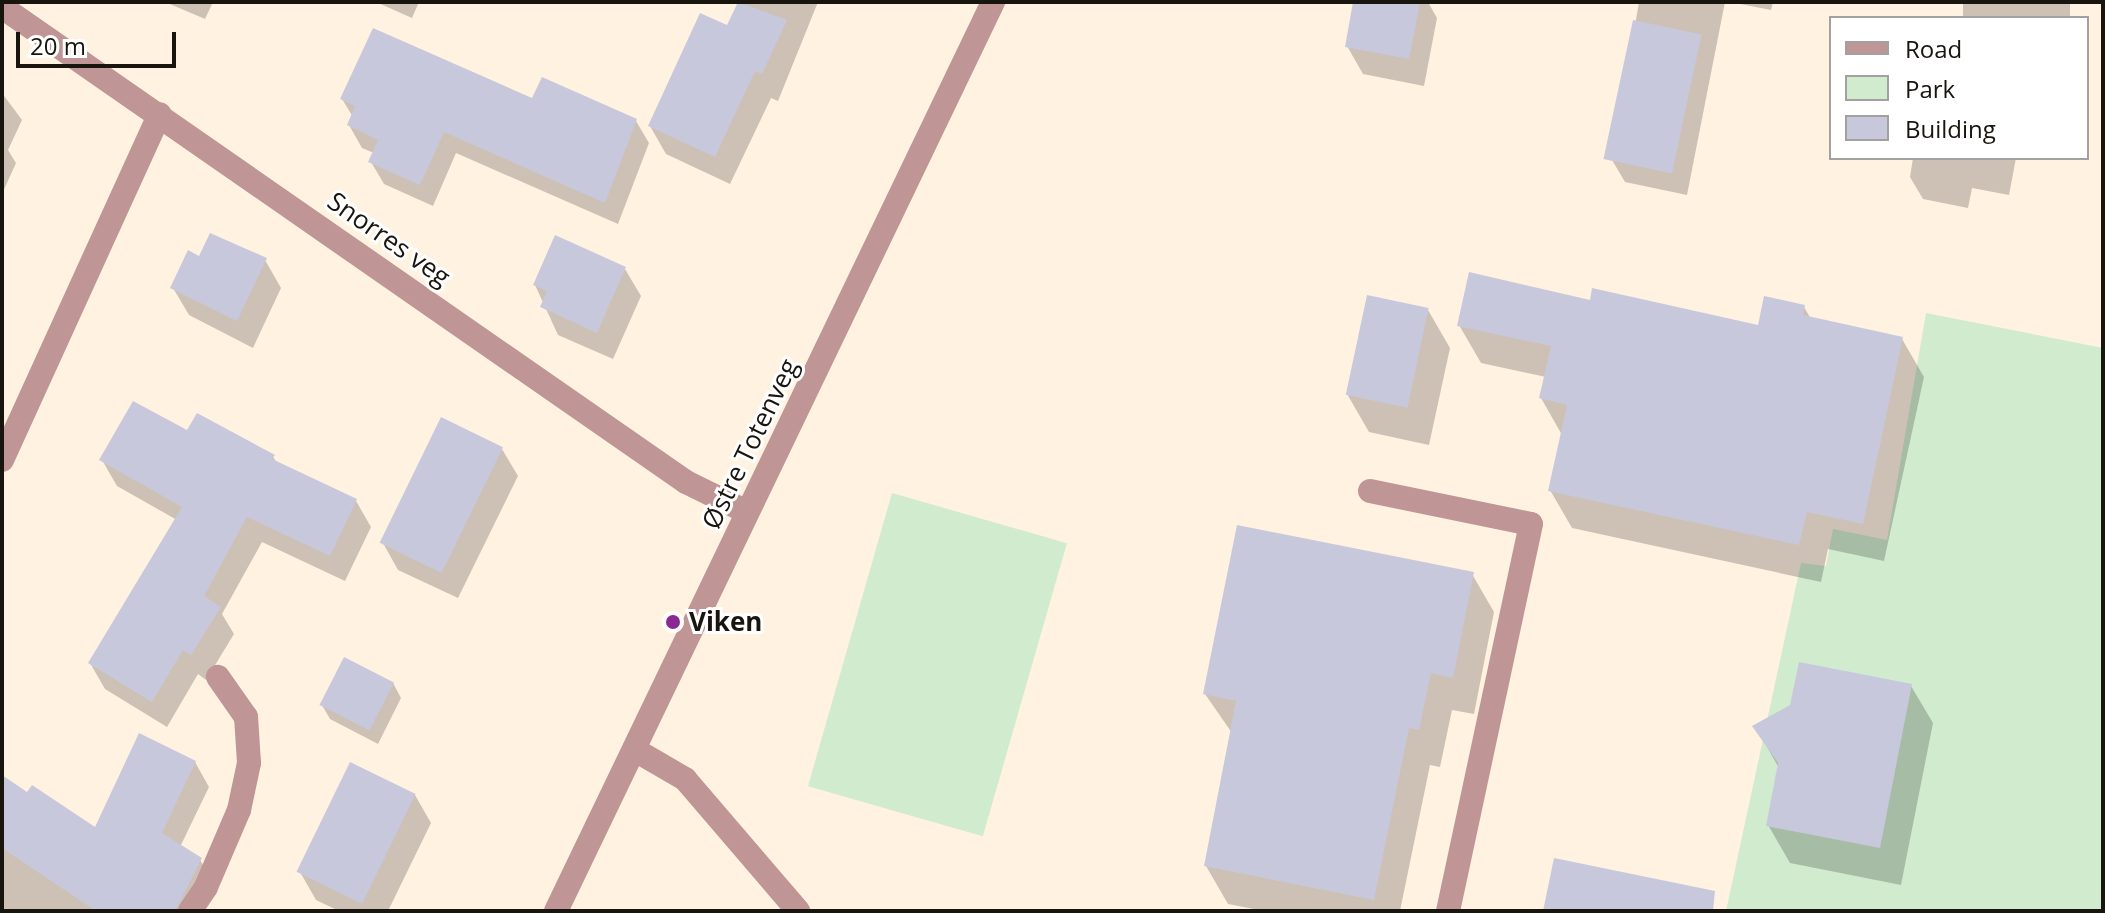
<!DOCTYPE html>
<html>
<head>
<meta charset="utf-8">
<style>
	body { margin:0 }
	#map { position:relative; width:2105px; height:913px; overflow:hidden; background:#fff2e1; font-family:"Open Sans",sans-serif }
	div>[style] { position:absolute }
	[style*='--x'] { left:calc(var(--x)*1px); top:calc(var(--y)*1px); width:calc(var(--w)*1px); rotate:calc(var(--a)*1deg) }
	.green>* { inset:0; background:#d1ebcf; transform-origin:0 0 }
	.shadow>* { inset:0; background:#0003; transform-origin:0 0 }
	.building>* { inset:0; background:#c8c8dc; transform-origin:0 0 }
	.minor>* { height:24px; margin:-12px; padding:0 12px; transform-origin:12px; border-radius:12px; background:#bf9596 }
	.dots>* { width:22px; height:22px; translate:-50% -50%; box-sizing:border-box; border:4px solid #fff; border-radius:50% }
	span { translate:-50% -50%; white-space:nowrap; text-align:center; line-height:1.15; -webkit-text-stroke:6px #fff; paint-order:stroke }
	.street-label { font-size:26px; color:#18140e }
	.poi-label { font-size:26px; color:#18140e; font-weight:700 }
	.left { translate:0 -50%; text-align:left }
	.frame { position:absolute; inset:0; border:4px solid #18140e; pointer-events:none }
	.legend { position:absolute; left:1829px; top:16px; width:260px; height:144px; box-sizing:border-box; background:#fff; border:2px solid #a3a19f; margin:0; padding:10px 14px; list-style:none; font-size:24px; color:#18140e }
	.legend li { display:flex; align-items:center; gap:16px; height:40px }
	.legend b { width:40px; border:2px solid #a3a19f }
	.scale { position:absolute; left:16px; top:32px; width:160px; height:36px; box-sizing:border-box; border:4px solid #18140e; border-top:0; padding-left:10px; font-size:24px; line-height:28px; white-space:nowrap; color:#18140e; -webkit-text-stroke:6px #fff; paint-order:stroke }
</style>
</head>
<body>
<div id="map">
	<div class="green">
		<div style="clip-path:polygon(1926px 313px,2103px 348px,2103px 911px,1726px 911px,1801px 563px,1826px 566px,1833px 529px,1887px 540px)"></div>
		<div style="left:892px;top:493px;width:182px;height:305px;rotate:16deg"></div>
	</div>
	<div class="shadow">
		<div style="clip-path:polygon(165px 2px,213px 2px,205px 19px)"></div>
		<div style="clip-path:polygon(376px 2px,419px 2px,412px 18px)"></div>
		<div style="clip-path:polygon(740px 2px,818px 2px,778px 101px,771px 98px,730px 184px,666px 154px,650px 126px,728px 28px)"></div>
		<div style="clip-path:polygon(1355px 2px,1428px 2px,1437px 18px,1424px 86px,1363px 74px,1347px 46px)"></div>
		<div style="clip-path:polygon(1639px 2px,1725px 2px,1687px 195px,1625px 182px,1612px 160px)"></div>
		<div style="clip-path:polygon(1730px 2px,1773px 2px,1771px 10px)"></div>
		<div style="left:1963px;top:2px;width:107px;height:16px"></div>
		<div style="clip-path:polygon(2px 93px,22px 120px,8px 150px,16px 163px,2px 194px)"></div>
		<div style="clip-path:polygon(342px 99px,533px 101px,636px 121px,649px 143px,618px 224px,456px 153px,433px 206px,384px 184px,371px 162px,374px 153px,362px 148px,349px 125px,353px 117px)"></div>
		<div style="clip-path:polygon(1913px 158px,2016px 158px,2009px 195px,1972px 188px,1968px 208px,1923px 199px,1910px 177px)"></div>
		<div style="clip-path:polygon(200px 258px,265px 260px,281px 288px,253px 348px,189px 315px,173px 288px)"></div>
		<div style="clip-path:polygon(625px 269px,641px 296px,613px 359px,558px 335px,535px 285px)"></div>
		<div style="clip-path:polygon(1591px 302px,1760px 327px,1804px 307px,1811px 319px,1902px 339px,1924px 377px,1884px 561px,1828px 549px,1821px 582px,1572px 528px,1550px 490px,1562px 435px,1541px 398px,1546px 377px,1481px 363px,1459px 325px)"></div>
		<div style="clip-path:polygon(1428px 310px,1450px 348px,1429px 445px,1369px 432px,1347px 394px)"></div>
		<div style="clip-path:polygon(188px 433px,273px 457px,278px 464px,356px 501px,371px 527px,345px 581px,262px 542px,222px 614px,234px 634px,206px 680px,198px 674px,167px 727px,105px 689px,90px 663px,177px 520px,117px 486px,102px 460px)"></div>
		<div style="clip-path:polygon(502px 449px,518px 476px,458px 598px,398px 570px,383px 543px)"></div>
		<div style="clip-path:polygon(1472px 574px,1494px 612px,1474px 714px,1452px 710px,1440px 767px,1430px 765px,1400px 911px,1264px 911px,1228px 904px,1206px 866px,1232px 733px,1205px 694px)"></div>
		<div style="clip-path:polygon(393px 683px,401px 698px,378px 744px,330px 719px,322px 705px)"></div>
		<div style="clip-path:polygon(1911px 686px,1933px 723px,1901px 885px,1790px 863px,1768px 825px,1779px 768px,1755px 726px)"></div>
		<div style="clip-path:polygon(195px 762px,209px 787px,180px 847px,200px 860px,215px 885px,200px 911px,2px 911px,2px 792px,95px 830px)"></div>
		<div style="clip-path:polygon(415px 795px,431px 823px,388px 911px,339px 911px,316px 900px,300px 872px)"></div>
	</div>
	<div class="building">
		<div style="clip-path:polygon(738px 2px,787px 20px,762px 74px,755px 71px,715px 157px,648px 126px,700px 13px,727px 25px)"></div>
		<div style="clip-path:polygon(1353px 2px,1420px 2px,1409px 59px,1345px 47px)"></div>
		<div style="left:1633px;top:20px;width:70px;height:142px;rotate:12deg"></div>
		<div style="clip-path:polygon(373px 28px,532px 98px,542px 77px,637px 119px,605px 203px,444px 132px,420px 185px,368px 162px,378px 140px,347px 125px,355px 106px,340px 99px)"></div>
		<div style="clip-path:polygon(210px 233px,267px 258px,237px 321px,170px 288px,188px 250px,199px 256px)"></div>
		<div style="clip-path:polygon(555px 235px,626px 267px,597px 333px,540px 307px,547px 291px,533px 285px)"></div>
		<div style="clip-path:polygon(1469px 272px,1590px 300px,1592px 288px,1758px 325px,1764px 296px,1805px 305px,1803px 315px,1903px 337px,1863px 524px,1807px 512px,1799px 545px,1548px 491px,1567px 405px,1539px 398px,1551px 346px,1457px 326px)"></div>
		<div style="left:1367px;top:295px;width:63px;height:102px;rotate:12deg"></div>
		<div style="clip-path:polygon(133px 401px,187px 430px,197px 413px,275px 455px,272px 459px,357px 499px,330px 556px,247px 517px,204px 596px,221px 607px,191px 655px,183px 650px,152px 702px,88px 663px,182px 507px,99px 460px)"></div>
		<div style="left:441px;top:417px;width:69px;height:140px;rotate:26deg"></div>
		<div style="clip-path:polygon(1237px 525px,1474px 572px,1453px 678px,1431px 673px,1419px 730px,1409px 728px,1374px 900px,1204px 866px,1236px 701px,1203px 694px)"></div>
		<div style="left:344px;top:657px;width:56px;height:54px;rotate:27deg"></div>
		<div style="clip-path:polygon(1799px 662px,1912px 684px,1880px 848px,1766px 826px,1778px 763px,1752px 726px,1790px 705px)"></div>
		<div style="clip-path:polygon(139px 733px,196px 761px,162px 833px,202px 858px,175px 911px,96px 911px,2px 848px,2px 775px,27px 792px,32px 785px,95px 827px)"></div>
		<div style="left:350px;top:762px;width:73px;height:122px;rotate:26deg"></div>
		<div style="clip-path:polygon(1554px 858px,1715px 891px,1713px 911px,1543px 911px)"></div>
	</div>
	<div class="minor">
		<div style="--x:2;--y:7;--w:833;--a:34.78"></div>
		<div style="--x:686;--y:482;--w:68;--a:26.2"></div>
		<div style="--x:2;--y:460;--w:380;--a:-65.5"></div>
		<div style="--x:1370;--y:491;--w:164;--a:11.6"></div>
		<div style="--x:1531;--y:524;--w:396;--a:102.1"></div>
		<div style="--x:635;--y:750;--w:58;--a:30.1"></div>
		<div style="--x:685;--y:779;--w:174;--a:49.4"></div>
		<div style="--x:190;--y:911;--w:29;--a:-56"></div>
		<div style="--x:206;--y:887;--w:84;--a:-66.8"></div>
		<div style="--x:239;--y:810;--w:48;--a:-78"></div>
		<div style="--x:249;--y:763;--w:46;--a:-93.7"></div>
		<div style="--x:246;--y:717;--w:49;--a:-125"></div>
		<div style="--x:556;--y:911;--w:1009;--a:-64.32"></div>
	</div>
	<div class="dots">
		<div style="left:673px;top:622px;background:#892a94"></div>
	</div>
	<div class="street-label">
		<span style="left:389px;top:239px;rotate:35deg">Snorres veg</span>
		<span style="left:750px;top:444px;rotate:-64deg">Østre Totenveg</span>
	</div>
	<div class="poi-label">
		<span class="left" style="left:689px;top:622px">Viken</span>
	</div>
	<div class="frame"></div>
	<ul class="legend">
	<li><b style="height:10px;background:#bf9596"></b>Road</li>
	<li><b style="height:22px;background:#d1ebcf"></b>Park</li>
	<li><b style="height:22px;background:#c8c8dc"></b>Building</li>
	</ul>
	<div class="scale">20 m</div>
</div>
</body>
</html>
